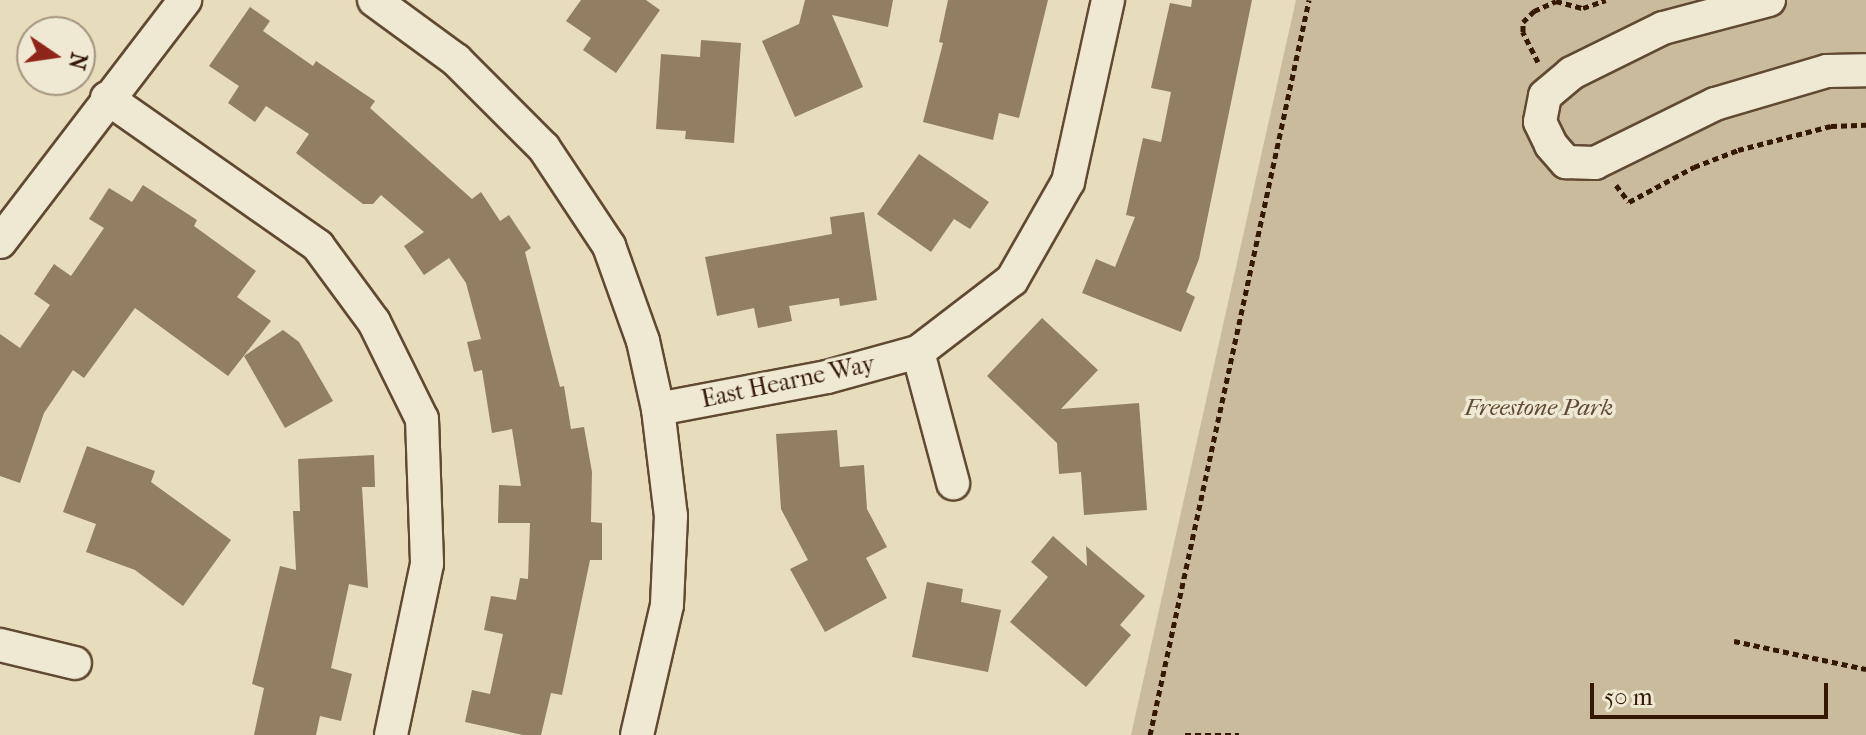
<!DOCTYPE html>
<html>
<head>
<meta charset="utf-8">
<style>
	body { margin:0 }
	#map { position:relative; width:1866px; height:735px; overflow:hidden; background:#e7dcbb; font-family:"IM FELL French Canon",serif }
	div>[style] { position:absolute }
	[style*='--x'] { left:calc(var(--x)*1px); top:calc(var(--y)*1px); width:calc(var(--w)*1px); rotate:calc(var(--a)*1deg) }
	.green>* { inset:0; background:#c9bb9c }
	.building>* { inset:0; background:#917e63 }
	.path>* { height:5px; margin-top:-2.5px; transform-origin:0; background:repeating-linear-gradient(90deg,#341804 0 6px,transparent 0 10px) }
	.roads { filter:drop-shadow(2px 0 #614932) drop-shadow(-2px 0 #614932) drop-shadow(0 2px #614932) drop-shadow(0 -2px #614932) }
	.minor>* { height:32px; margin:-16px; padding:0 16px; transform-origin:16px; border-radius:16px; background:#efe8d3 }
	span { translate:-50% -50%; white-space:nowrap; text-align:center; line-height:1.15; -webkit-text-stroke:7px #efe8d3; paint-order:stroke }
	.street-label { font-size:24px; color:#341804 }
	.park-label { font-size:24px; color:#614932; font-style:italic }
	.north { position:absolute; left:16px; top:16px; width:80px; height:80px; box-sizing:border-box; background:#efe8d3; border:2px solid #a49580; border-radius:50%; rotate:103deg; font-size:22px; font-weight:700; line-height:32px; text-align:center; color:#341804 }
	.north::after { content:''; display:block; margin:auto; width:28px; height:36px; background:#8f2418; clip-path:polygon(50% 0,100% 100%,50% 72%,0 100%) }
	.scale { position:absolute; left:1590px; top:683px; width:238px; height:36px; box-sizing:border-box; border:4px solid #341804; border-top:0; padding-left:10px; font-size:24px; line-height:28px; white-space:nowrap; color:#341804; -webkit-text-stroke:6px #efe8d3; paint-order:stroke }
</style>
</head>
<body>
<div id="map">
	<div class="green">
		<div style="clip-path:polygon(1296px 0,1866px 0,1866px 735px,1131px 735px)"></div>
	</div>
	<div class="building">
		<div style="clip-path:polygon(581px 0,646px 0,660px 10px,616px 73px,583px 50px,591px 38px,566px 21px)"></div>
		<div style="clip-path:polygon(805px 0,893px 0,888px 27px,832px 15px,863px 87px,795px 117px,762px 41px,799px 24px)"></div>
		<div style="clip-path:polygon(948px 0,1048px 0,1019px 118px,999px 113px,993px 140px,923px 122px,943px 43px,939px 42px)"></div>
		<div style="clip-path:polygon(1192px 0,1252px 0,1199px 259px,1186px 292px,1195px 297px,1181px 332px,1082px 293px,1096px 259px,1115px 267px,1135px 217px,1126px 215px,1143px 138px,1161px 142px,1171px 92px,1151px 88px,1170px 3px,1191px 7px)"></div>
		<div style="clip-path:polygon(250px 7px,270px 21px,263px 31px,313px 66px,316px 61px,375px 101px,370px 108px,472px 199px,481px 192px,500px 221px,509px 215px,531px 248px,525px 252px,560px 387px,564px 386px,571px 429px,584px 427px,592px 472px,591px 522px,602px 523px,602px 560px,590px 560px,562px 695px,551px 693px,541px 735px,523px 735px,465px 722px,472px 690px,490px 694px,503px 634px,484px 630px,491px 596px,516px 600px,520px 578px,528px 579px,530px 523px,498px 523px,499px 485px,521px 486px,512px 429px,492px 433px,482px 370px,474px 372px,467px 342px,481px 339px,466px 283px,449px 258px,424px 275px,404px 246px,424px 232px,381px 195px,373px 204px,363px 204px,296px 153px,309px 134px,266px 106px,255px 122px,228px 103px,239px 86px,209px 66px)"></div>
		<div style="clip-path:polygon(701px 40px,741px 43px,734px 143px,685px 139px,686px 131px,656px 129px,661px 54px,700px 57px)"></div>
		<div style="clip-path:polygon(919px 154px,989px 202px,970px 229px,954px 219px,931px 252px,877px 214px)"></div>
		<div style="clip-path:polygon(143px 185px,197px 220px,194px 226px,256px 271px,237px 297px,271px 321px,228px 376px,135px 308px,84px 378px,73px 370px,44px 413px,20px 483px,0 476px,0 334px,20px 348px,50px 305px,34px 294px,54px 264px,71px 276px,104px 228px,89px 219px,109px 188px,132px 202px)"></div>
		<div style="clip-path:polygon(864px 212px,877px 300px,840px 306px,839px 298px,789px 306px,792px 321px,758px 328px,754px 308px,717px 316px,705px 257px,832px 234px,830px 217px)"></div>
		<div style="clip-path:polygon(1042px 318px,1098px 370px,1061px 409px,1139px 403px,1147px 510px,1084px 515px,1081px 472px,1059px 474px,1057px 443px,987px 376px)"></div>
		<div style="clip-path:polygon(283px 330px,299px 342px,333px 401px,285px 428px,244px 356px)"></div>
		<div style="clip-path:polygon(837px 430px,840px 467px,864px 465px,867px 509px,887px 547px,866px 558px,887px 598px,825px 632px,790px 569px,808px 560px,781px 509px,776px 434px)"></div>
		<div style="clip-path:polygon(87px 446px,155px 471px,151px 482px,231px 540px,183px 606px,135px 570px,86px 552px,96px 524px,63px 512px)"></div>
		<div style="clip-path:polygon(374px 455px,375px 487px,362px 487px,368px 588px,349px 584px,331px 668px,352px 674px,341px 721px,320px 716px,316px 735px,254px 735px,264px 688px,252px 684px,280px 566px,296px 570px,293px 511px,300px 511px,298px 459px)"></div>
		<div style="clip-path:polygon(1053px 536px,1087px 566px,1086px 546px,1145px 596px,1120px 625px,1131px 635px,1086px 687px,1010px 622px,1048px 577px,1031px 562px)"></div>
		<div style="clip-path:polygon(927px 582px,963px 589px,961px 602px,1001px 610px,988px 672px,912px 657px)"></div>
	</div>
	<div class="path">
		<div style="--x:1538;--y:62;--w:34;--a:-117"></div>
		<div style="--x:1523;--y:32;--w:10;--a:-90"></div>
		<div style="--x:1523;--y:22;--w:16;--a:-45"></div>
		<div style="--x:1534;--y:11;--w:24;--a:-24"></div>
		<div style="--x:1556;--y:1;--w:28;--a:15"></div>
		<div style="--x:1583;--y:8;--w:24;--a:-19"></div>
		<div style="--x:1616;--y:185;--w:21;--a:53"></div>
		<div style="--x:1629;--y:202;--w:74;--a:-28.3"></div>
		<div style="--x:1694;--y:167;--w:47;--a:-21.1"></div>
		<div style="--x:1738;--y:150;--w:96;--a:-14.5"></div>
		<div style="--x:1831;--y:126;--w:35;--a:-2"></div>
		<div style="--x:1734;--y:641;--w:135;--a:12"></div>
		<div style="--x:1150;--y:735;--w:752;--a:-77.79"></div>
		<div style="--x:1185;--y:735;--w:54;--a:0"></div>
	</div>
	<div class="roads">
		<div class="minor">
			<div style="--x:374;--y:0;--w:102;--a:36.2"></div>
			<div style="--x:456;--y:60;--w:124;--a:45"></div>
			<div style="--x:544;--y:148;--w:118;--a:56.4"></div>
			<div style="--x:609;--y:246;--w:101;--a:70.3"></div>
			<div style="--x:643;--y:341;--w:70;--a:77.6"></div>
			<div style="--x:658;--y:409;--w:108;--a:83.1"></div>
			<div style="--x:671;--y:516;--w:89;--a:92.6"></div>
			<div style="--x:667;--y:605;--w:133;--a:103"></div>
			<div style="--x:1769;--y:0;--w:110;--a:165.2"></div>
			<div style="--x:1663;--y:28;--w:102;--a:153.7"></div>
			<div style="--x:1572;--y:73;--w:35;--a:140"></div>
			<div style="--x:1545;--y:96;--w:26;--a:101"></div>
			<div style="--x:1540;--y:122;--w:25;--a:64"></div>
			<div style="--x:1551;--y:145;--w:23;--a:49"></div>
			<div style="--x:1566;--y:162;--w:29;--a:2"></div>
			<div style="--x:1595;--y:163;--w:134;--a:-26.2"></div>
			<div style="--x:1715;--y:104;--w:117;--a:-16.4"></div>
			<div style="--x:1827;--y:71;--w:39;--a:-1"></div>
			<div style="--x:107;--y:98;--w:258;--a:35"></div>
			<div style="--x:318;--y:246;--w:94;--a:53.6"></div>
			<div style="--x:374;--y:322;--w:108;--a:63.7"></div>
			<div style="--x:422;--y:419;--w:145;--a:88"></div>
			<div style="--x:427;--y:564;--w:175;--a:101.9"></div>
			<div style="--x:0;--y:242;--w:305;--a:-52.6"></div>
			<div style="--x:918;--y:352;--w:136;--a:75"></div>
			<div style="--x:658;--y:409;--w:172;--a:-10.7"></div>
			<div style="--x:827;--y:377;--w:94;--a:-15.4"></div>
			<div style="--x:918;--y:352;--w:118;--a:-37.5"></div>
			<div style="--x:1012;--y:280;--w:113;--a:-60.3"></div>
			<div style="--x:1068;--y:182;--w:186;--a:-77.6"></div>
			<div style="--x:0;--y:645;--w:77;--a:13.5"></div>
		</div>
	</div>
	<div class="street-label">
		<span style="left:788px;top:382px;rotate:-12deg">East Hearne Way</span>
	</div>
	<div class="park-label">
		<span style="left:1539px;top:408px">Freestone Park</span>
	</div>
	<div class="north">N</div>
	<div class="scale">50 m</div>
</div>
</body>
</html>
